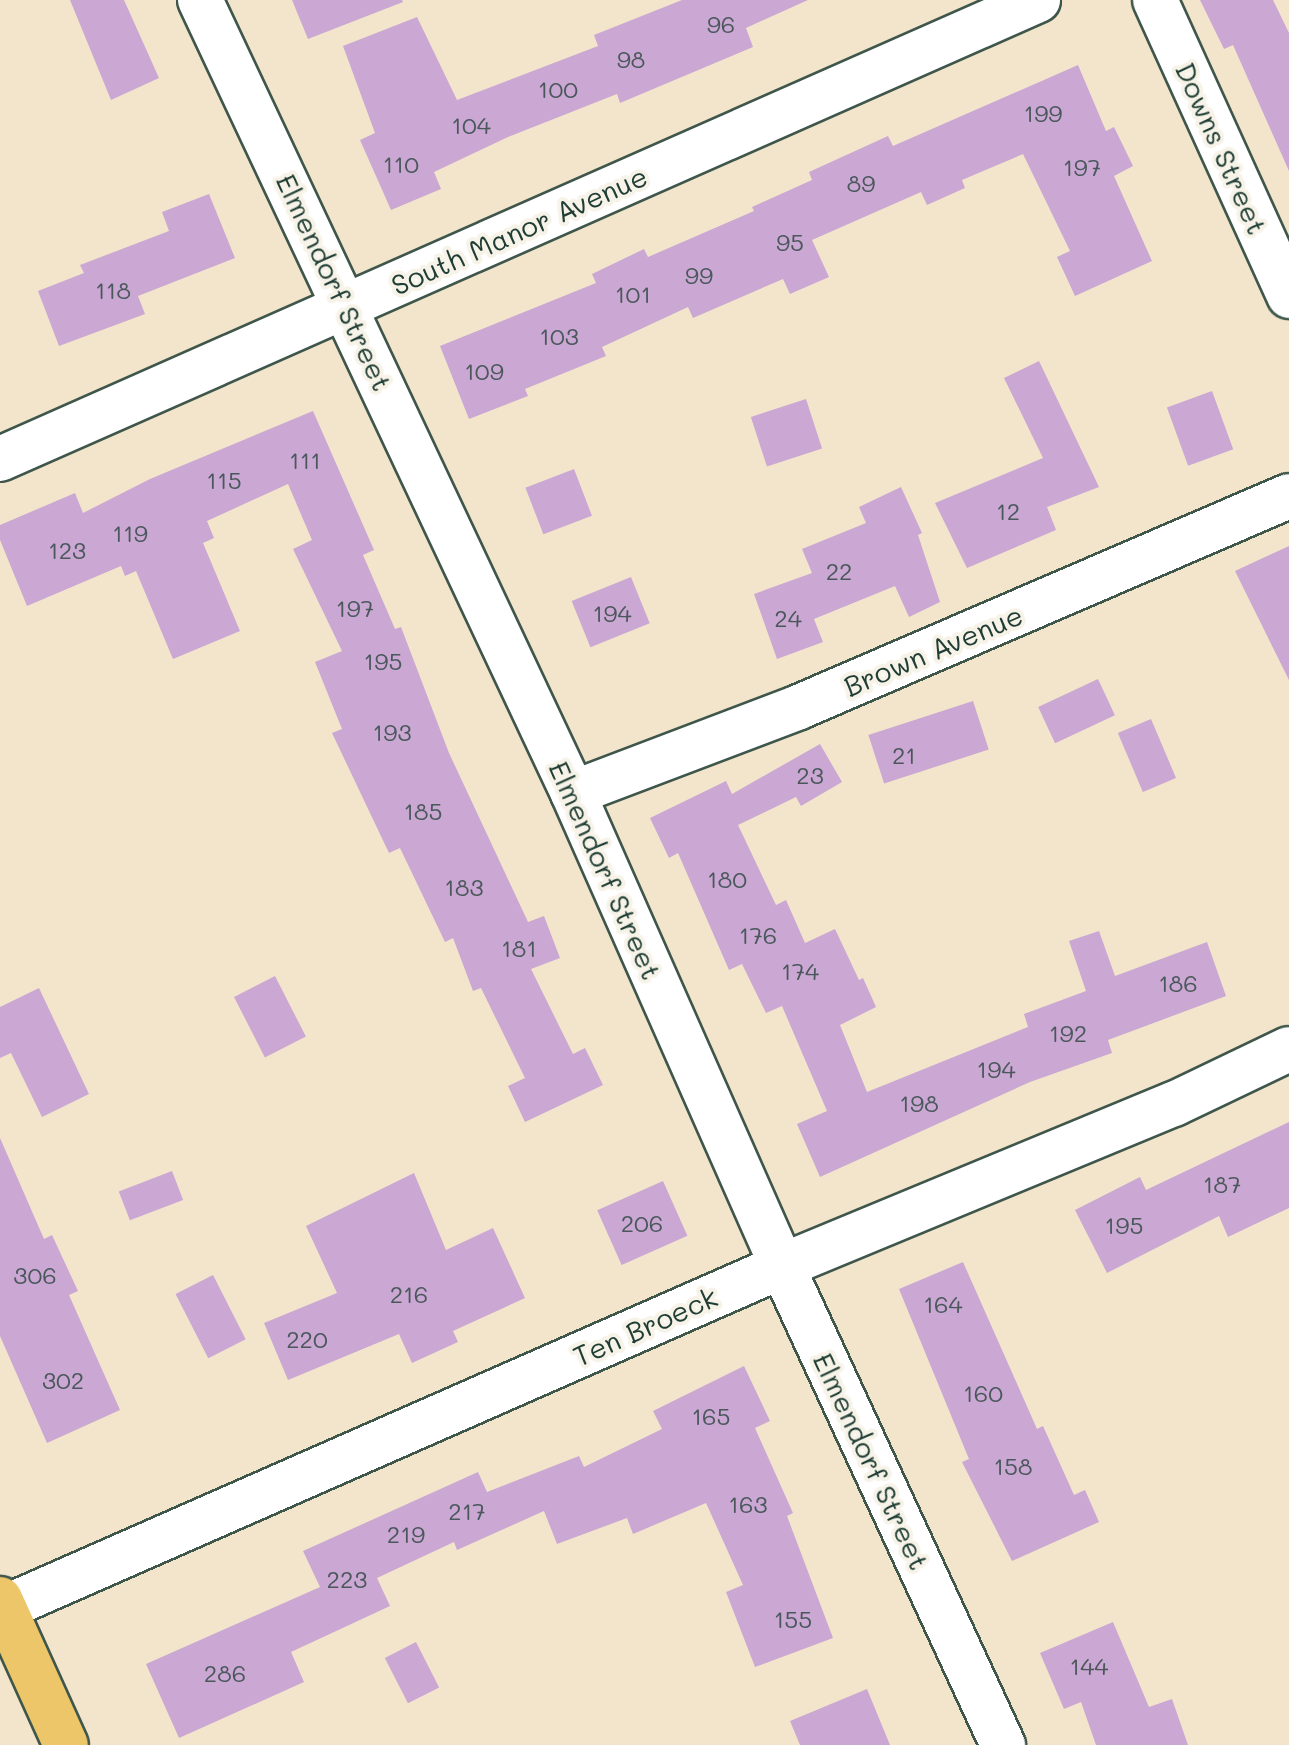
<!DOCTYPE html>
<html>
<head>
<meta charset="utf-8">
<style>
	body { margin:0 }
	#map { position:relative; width:1289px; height:1745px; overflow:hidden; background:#f2e5cc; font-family:Mali,sans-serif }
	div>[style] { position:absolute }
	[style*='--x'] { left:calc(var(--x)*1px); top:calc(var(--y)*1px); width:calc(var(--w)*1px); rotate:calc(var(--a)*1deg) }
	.building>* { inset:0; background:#cba7d3; transform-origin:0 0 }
	.roads { filter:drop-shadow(2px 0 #3f564b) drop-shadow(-2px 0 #3f564b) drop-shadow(0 2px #3f564b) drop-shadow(0 -2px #3f564b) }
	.street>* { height:44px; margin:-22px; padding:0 22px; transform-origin:22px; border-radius:22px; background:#fff }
	.primary>* { height:44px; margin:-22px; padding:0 22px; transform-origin:22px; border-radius:22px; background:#ecc669 }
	span { translate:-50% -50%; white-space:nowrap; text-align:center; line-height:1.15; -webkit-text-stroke:8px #f7f3e8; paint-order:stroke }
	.number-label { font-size:24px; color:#4a585c }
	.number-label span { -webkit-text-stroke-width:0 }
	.street-label { font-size:28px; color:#1f3d34 }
</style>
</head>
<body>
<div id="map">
	<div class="building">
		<div style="clip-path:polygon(70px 0,124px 0,159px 78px,111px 100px)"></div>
		<div style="clip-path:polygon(292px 0,402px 0,403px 2px,308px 39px)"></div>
		<div style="clip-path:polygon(682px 0,808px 0,746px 28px,753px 47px,620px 103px,617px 94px,508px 137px,434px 172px,441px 189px,391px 210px,360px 140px,375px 133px,343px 46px,417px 17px,457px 100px,598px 46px,594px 35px)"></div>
		<div style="clip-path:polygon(1200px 0,1273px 0,1289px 33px,1289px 171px,1233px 45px,1224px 49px)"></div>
		<div style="clip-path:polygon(1078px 65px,1106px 131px,1114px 127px,1133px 166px,1114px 176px,1152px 261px,1075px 296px,1057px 257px,1070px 251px,1023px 154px,962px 180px,965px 188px,927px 205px,921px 192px,812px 240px,829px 277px,790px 294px,783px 279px,693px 318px,688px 307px,602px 347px,606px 356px,525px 389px,528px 396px,469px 419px,440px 346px,596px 283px,592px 274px,644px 249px,648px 257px,754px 211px,752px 207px,812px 180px,809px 172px,888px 136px,893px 146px)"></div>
		<div style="clip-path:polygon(209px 194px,235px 258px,138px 296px,145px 314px,59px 346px,38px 291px,84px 273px,80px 265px,169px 231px,162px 212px)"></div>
		<div style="clip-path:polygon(1039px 361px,1099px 487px,1047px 507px,1056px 530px,967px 568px,935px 503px,1043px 458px,1004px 378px)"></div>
		<div style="left:1212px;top:391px;width:62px;height:48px;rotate:70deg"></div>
		<div style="left:806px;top:399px;width:52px;height:58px;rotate:72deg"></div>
		<div style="clip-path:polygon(313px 411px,374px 550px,363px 555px,395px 629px,401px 627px,449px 753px,528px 922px,544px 916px,560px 958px,531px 969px,573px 1054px,585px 1048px,603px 1085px,525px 1122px,508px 1086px,525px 1078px,481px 988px,473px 991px,453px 938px,445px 942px,400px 848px,389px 853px,332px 733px,342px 729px,315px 662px,342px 651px,293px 549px,312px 540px,288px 484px,207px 521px,214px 538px,203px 543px,240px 631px,173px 659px,136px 571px,125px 576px,121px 566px,27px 606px,0 540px,0 525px,75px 493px,83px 513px,150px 479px)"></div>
		<div style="left:574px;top:469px;width:50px;height:52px;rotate:69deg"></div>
		<div style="clip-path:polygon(901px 487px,922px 533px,918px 535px,940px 602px,909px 617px,895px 586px,814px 619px,823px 642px,777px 659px,754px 594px,812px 573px,802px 549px,866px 523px,859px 507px)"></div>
		<div style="clip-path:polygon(1289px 546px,1289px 680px,1235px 571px)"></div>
		<div style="left:631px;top:577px;width:50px;height:64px;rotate:68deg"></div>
		<div style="left:1098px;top:679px;width:40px;height:66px;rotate:65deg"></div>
		<div style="left:973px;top:701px;width:51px;height:110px;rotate:72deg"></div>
		<div style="left:1151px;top:719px;width:64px;height:36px;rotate:67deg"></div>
		<div style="clip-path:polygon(820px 744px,842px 782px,801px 806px,796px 797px,738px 825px,776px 905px,786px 900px,805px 943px,835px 929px,859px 980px,863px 978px,876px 1007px,840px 1025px,867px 1092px,1028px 1027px,1024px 1014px,1086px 991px,1069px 941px,1099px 931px,1115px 976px,1207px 942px,1226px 996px,1108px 1040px,1112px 1053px,1030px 1082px,820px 1177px,797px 1124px,827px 1111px,782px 1006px,766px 1013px,742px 964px,729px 970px,678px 853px,669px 858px,650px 818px,726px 781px,732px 794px)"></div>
		<div style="left:275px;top:976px;width:68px;height:46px;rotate:63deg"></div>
		<div style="clip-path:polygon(39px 988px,89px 1094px,42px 1117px,11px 1053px,0 1058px,0 1007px)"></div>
		<div style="clip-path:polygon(1289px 1122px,1289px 1208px,1228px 1237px,1219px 1216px,1107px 1273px,1075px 1210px,1140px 1177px,1146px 1190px)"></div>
		<div style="clip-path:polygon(0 1138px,44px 1239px,52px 1235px,78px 1291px,69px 1295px,120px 1410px,47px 1443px,0 1336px)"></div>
		<div style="left:172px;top:1171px;width:31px;height:57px;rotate:69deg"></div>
		<div style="clip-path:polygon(414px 1173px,446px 1250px,493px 1228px,525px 1298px,453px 1331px,458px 1342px,412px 1363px,399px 1334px,288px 1380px,264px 1323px,337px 1293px,306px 1226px)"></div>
		<div style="left:663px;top:1181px;width:60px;height:72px;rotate:66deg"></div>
		<div style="clip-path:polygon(963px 1262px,1037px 1429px,1043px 1426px,1074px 1495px,1085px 1490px,1099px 1522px,1012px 1561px,962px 1462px,969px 1459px,899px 1289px)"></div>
		<div style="left:213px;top:1275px;width:72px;height:42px;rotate:63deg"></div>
		<div style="clip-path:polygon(744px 1366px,770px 1421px,755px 1428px,793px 1513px,787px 1516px,833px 1638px,755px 1667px,726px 1592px,743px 1585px,706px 1503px,633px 1534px,627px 1518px,557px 1544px,544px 1511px,457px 1550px,454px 1542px,377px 1578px,390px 1606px,291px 1652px,304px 1682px,179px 1738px,146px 1664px,320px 1587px,303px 1551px,478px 1472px,487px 1492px,579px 1456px,584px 1467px,662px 1429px,653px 1411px)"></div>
		<div style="clip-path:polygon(1113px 1622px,1149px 1707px,1172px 1699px,1188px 1745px,1096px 1745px,1081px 1702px,1064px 1709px,1040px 1653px)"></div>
		<div style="left:416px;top:1642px;width:51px;height:35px;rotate:63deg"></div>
		<div style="clip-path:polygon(867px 1689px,890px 1745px,800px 1745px,790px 1721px)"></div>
	</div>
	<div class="roads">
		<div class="street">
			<div style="--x:200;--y:0;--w:876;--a:64.81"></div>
			<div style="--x:573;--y:793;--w:517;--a:66.16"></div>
			<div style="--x:782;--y:1266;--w:528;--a:65.23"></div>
			<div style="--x:1155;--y:0;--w:325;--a:65.6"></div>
			<div style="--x:0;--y:459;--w:1135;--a:-23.85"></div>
			<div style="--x:573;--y:793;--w:242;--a:-20.8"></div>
			<div style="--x:799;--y:707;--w:533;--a:-23.3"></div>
			<div style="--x:4;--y:1608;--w:850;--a:-23.73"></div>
			<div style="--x:782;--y:1266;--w:424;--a:-22.5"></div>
			<div style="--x:1174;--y:1104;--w:127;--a:-25.6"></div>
		</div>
		<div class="primary">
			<div style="--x:0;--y:1599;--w:160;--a:65.7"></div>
		</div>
	</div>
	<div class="number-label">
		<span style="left:721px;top:24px">96</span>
		<span style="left:631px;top:59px">98</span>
		<span style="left:558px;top:89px">100</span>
		<span style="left:1043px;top:113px">199</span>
		<span style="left:471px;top:125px">104</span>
		<span style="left:401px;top:164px">110</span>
		<span style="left:1082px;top:167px">197</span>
		<span style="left:861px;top:183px">89</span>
		<span style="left:790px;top:242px">95</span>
		<span style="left:699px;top:275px">99</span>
		<span style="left:113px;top:290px">118</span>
		<span style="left:633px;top:294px">101</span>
		<span style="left:559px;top:336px">103</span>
		<span style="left:484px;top:371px">109</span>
		<span style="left:305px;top:460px">111</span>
		<span style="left:224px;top:480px">115</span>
		<span style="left:1008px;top:511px">12</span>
		<span style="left:130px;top:533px">119</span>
		<span style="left:67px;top:550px">123</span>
		<span style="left:839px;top:571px">22</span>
		<span style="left:355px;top:608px">197</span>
		<span style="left:612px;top:613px">194</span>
		<span style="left:788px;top:618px">24</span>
		<span style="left:383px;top:661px">195</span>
		<span style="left:392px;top:732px">193</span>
		<span style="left:904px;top:755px">21</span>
		<span style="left:810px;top:775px">23</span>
		<span style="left:423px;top:811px">185</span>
		<span style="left:727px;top:879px">180</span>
		<span style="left:464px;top:887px">183</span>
		<span style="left:758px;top:935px">176</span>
		<span style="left:519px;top:948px">181</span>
		<span style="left:800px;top:971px">174</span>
		<span style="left:1178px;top:983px">186</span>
		<span style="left:1068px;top:1033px">192</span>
		<span style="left:996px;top:1069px">194</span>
		<span style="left:919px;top:1103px">198</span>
		<span style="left:1222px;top:1184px">187</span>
		<span style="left:642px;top:1223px">206</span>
		<span style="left:1124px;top:1225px">195</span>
		<span style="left:35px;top:1275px">306</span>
		<span style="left:409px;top:1294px">216</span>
		<span style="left:943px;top:1304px">164</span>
		<span style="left:307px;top:1339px">220</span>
		<span style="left:63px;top:1380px">302</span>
		<span style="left:983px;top:1393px">160</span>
		<span style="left:711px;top:1416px">165</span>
		<span style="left:1013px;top:1466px">158</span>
		<span style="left:748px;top:1504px">163</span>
		<span style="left:467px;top:1511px">217</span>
		<span style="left:406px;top:1534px">219</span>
		<span style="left:347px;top:1579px">223</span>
		<span style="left:793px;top:1619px">155</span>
		<span style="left:1089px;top:1666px">144</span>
		<span style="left:225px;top:1673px">286</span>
	</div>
	<div class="street-label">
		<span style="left:1222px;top:148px;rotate:66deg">Downs Street</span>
		<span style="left:519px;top:230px;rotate:-24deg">South Manor Avenue</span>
		<span style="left:335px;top:282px;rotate:65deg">Elmendorf Street</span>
		<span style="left:933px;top:650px;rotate:-23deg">Brown Avenue</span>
		<span style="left:606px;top:870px;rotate:66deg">Elmendorf Street</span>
		<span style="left:645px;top:1326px;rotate:-24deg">Ten Broeck</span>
		<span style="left:872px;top:1461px;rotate:65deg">Elmendorf Street</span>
	</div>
</div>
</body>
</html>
